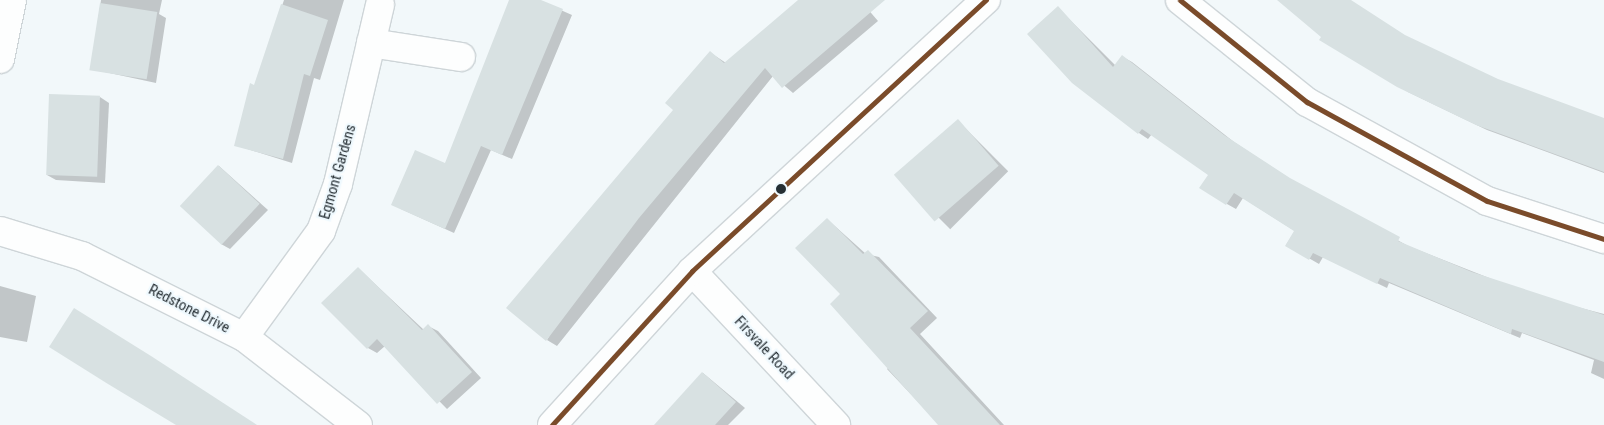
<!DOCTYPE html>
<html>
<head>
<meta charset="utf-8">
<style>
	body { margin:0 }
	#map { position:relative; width:1604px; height:425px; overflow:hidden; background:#f2f8fa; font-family:"Roboto Condensed",sans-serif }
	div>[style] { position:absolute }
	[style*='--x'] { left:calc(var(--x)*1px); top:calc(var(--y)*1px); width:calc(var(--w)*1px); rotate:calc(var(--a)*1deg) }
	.shadow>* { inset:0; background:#0003; transform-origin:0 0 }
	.building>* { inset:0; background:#d8e1e2; transform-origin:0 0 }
	.roads { filter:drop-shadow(1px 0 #ced5d8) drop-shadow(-1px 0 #ced5d8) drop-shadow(0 1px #ced5d8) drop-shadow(0 -1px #ced5d8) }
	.minor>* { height:28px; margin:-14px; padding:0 14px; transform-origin:14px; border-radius:14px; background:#fdfefe }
	.bus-1>* { height:5px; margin:-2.5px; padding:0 2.5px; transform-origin:2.5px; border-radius:2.5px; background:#7a4b2a }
	.dots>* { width:14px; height:14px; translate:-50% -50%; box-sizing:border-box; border:2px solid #eff9fe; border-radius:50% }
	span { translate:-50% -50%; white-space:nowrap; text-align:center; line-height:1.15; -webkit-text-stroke:4.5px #eff9fe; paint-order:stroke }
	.street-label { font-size:15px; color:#262f34 }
</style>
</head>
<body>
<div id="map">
	<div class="shadow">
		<div style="clip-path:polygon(101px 0,162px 0,159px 14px,166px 18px,156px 83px,91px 69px)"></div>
		<div style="clip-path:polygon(284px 0,344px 0,320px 80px,314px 78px,292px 163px,235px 145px)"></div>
		<div style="clip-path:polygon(510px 0,538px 0,572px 15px,512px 159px,491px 150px,454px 233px,401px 209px,445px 165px)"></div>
		<div style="clip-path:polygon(800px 0,860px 0,878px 21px,793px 93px,773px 76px,557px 346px,547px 340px,711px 53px,726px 63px)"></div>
		<div style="clip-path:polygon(1280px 0,1348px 0,1408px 38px,1497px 80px,1604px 119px,1604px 173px,1487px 130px,1408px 92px,1323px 37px)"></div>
		<div style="clip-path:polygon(1058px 8px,1116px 66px,1123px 57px,1132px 62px,1234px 142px,1296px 183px,1408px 246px,1535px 296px,1604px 314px,1604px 379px,1591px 373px,1594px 360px,1522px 333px,1520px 338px,1389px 283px,1387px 288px,1323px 257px,1319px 264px,1286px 245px,1295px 231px,1243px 198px,1236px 209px,1227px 204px,1209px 175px,1152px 134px,1148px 139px,1139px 133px,1072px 82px)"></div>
		<div style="clip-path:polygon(100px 97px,109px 103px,105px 183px,56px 180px,47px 175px)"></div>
		<div style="left:958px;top:121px;width:71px;height:82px;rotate:45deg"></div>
		<div style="clip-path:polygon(219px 166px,268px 210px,230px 249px,221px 244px)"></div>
		<div style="clip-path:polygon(827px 219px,866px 254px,879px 257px,937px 318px,920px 334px,1004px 425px,940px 425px,887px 369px,891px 365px,842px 294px)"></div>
		<div style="clip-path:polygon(358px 268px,424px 330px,428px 326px,438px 331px,481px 378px,447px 409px,385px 346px,377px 353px,368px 348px)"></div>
		<div style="clip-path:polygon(0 286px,36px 296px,27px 342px,0 337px)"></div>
		<div style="clip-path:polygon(703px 373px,745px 408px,728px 425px,655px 425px)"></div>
	</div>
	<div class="building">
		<div style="clip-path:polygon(509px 0,541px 0,563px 9px,502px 155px,481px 146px,445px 229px,391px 205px,415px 150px,445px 163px)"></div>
		<div style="clip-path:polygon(798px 0,885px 0,782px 88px,765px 68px,639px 218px,546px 341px,506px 308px,673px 110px,665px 103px,710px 51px,724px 63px)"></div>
		<div style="clip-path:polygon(1277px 0,1351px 0,1405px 35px,1498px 79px,1604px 118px,1604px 172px,1476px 125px,1397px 87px,1319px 40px,1321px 37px)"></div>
		<div style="left:100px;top:3px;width:58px;height:68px;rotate:9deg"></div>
		<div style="clip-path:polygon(281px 4px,328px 20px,310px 76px,304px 74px,283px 159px,234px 146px,250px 83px,254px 85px)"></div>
		<div style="clip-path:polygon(1058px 6px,1113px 67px,1122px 55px,1224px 135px,1290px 178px,1400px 237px,1398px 241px,1472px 272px,1604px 315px,1604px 362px,1512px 329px,1511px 334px,1380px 278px,1377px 284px,1313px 253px,1309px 260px,1285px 246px,1294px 231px,1234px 193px,1226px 205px,1199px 188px,1208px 175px,1142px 129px,1138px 134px,1072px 83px,1027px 34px)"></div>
		<div style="left:49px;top:94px;width:51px;height:81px;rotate:2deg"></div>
		<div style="left:958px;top:119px;width:62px;height:85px;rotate:49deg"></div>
		<div style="left:218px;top:165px;width:57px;height:56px;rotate:43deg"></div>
		<div style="clip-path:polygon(827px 218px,863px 254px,868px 250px,928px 311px,910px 328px,1000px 425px,938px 425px,830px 304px,840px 294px,795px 248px)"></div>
		<div style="clip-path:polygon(358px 267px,422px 330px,428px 324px,472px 372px,437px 404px,377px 339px,367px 349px,321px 303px)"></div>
		<div style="clip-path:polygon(74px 308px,151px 356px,257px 425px,176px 425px,108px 384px,49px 347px)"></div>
		<div style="clip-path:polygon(702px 372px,736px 402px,715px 425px,654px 425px)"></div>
	</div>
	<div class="roads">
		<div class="minor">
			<div style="--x:1180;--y:0;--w:163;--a:38.8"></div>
			<div style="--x:1307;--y:102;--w:205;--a:28.8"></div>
			<div style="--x:1487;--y:201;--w:123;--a:18"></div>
			<div style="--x:371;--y:43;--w:91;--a:8.8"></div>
			<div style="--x:0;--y:59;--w:60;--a:-78.5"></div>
			<div style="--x:0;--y:231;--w:86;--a:17"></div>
			<div style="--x:82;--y:256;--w:181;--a:26.6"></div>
			<div style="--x:244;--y:337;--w:144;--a:37.7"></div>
			<div style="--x:692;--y:271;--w:211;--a:46.9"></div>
			<div style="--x:244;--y:337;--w:131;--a:-54"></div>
			<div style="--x:321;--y:231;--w:50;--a:-70.1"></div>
			<div style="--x:338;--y:184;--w:184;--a:-76.8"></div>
			<div style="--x:552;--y:425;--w:208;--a:-47.7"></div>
			<div style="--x:692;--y:271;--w:400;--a:-42.7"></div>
		</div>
	</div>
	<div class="bus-1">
		<div style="--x:1180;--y:0;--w:163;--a:38.8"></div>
		<div style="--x:1307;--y:102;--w:205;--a:28.8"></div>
		<div style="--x:1487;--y:201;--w:123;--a:18"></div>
		<div style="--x:552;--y:425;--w:208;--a:-47.7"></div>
		<div style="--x:692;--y:271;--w:400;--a:-42.7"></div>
	</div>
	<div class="dots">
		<div style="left:781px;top:189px;background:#262f34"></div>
	</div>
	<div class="street-label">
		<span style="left:338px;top:172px;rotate:-74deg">Egmont Gardens</span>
		<span style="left:189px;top:309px;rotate:27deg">Redstone Drive</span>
		<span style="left:764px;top:348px;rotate:47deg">Firsvale Road</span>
	</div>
</div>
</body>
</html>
